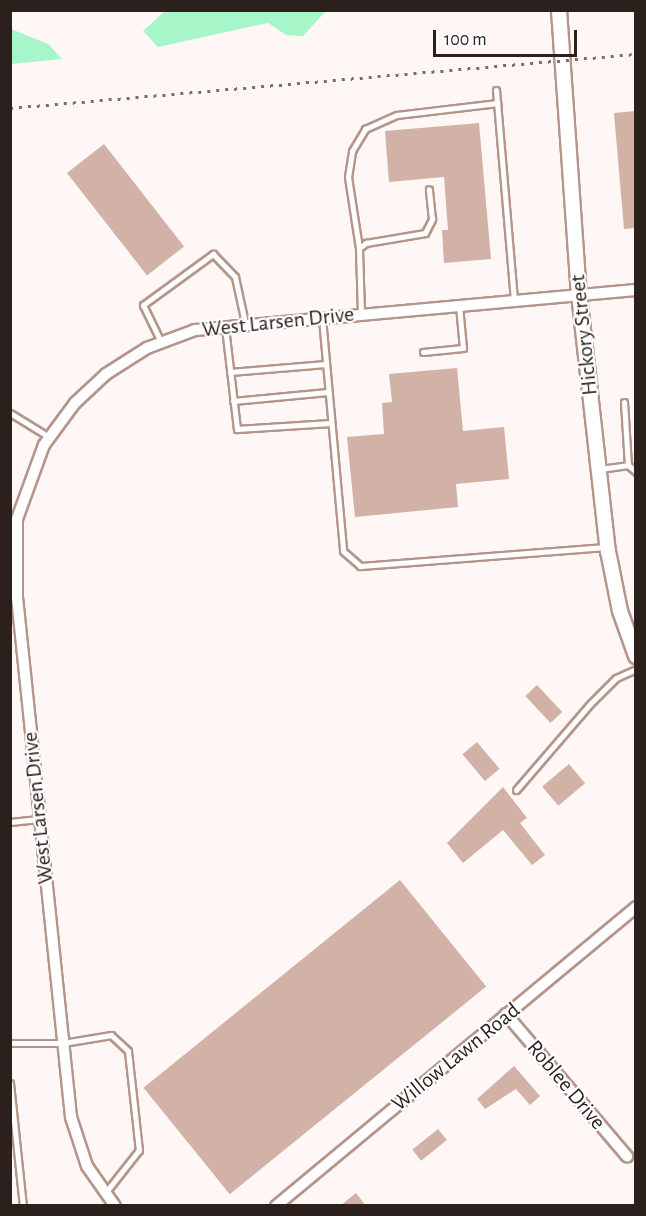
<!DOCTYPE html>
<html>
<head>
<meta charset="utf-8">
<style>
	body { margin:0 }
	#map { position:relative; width:646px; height:1216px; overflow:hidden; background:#fef7f5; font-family:"Alegreya Sans",sans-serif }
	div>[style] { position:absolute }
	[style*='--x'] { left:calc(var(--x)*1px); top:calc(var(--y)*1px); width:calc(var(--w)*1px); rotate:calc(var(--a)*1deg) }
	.water>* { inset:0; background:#a7f6ca }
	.building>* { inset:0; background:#d2b1a6; transform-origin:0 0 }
	.roads { filter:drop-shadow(2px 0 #b5958a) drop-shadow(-2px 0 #b5958a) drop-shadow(0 2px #b5958a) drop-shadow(0 -2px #b5958a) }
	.lane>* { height:5px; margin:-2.5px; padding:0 2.5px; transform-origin:2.5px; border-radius:2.5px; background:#fff }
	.street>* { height:10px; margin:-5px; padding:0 5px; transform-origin:5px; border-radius:5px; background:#fff }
	.secondary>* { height:14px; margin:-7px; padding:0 7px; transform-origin:7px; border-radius:7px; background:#fff }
	.rail>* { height:3px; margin-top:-1.5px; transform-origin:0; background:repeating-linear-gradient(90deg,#786e6b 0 3px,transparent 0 9px) }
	span { translate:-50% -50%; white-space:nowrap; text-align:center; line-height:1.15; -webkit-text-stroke:4.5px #fff; paint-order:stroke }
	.street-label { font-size:22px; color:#2c201c }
	.frame { position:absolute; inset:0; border:12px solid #2c201c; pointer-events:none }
	.scale { position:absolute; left:433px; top:30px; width:144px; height:27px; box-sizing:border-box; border:3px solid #2c201c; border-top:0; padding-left:8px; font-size:18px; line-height:21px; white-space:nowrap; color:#2c201c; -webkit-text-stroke:4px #fff; paint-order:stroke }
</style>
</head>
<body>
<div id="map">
	<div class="water">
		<div style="clip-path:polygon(165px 11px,165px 10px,326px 11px,303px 36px,286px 35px,268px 23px,158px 47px,143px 31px)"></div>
		<div style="clip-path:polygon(11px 29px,48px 44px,62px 59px,11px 64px)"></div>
	</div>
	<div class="building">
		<div style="clip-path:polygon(636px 111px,636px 228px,624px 229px,614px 113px)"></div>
		<div style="clip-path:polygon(479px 123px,491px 259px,444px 263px,442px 230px,448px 230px,444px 177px,389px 182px,385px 131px)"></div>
		<div style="left:104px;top:144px;width:130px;height:47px;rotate:52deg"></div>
		<div style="clip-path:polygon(457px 368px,463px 431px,504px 427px,509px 479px,456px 484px,458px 507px,355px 517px,347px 437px,384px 434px,382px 403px,392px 402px,389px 374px)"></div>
		<div style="left:537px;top:685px;width:37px;height:16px;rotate:47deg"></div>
		<div style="left:477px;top:742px;width:35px;height:19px;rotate:50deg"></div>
		<div style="left:569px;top:764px;width:25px;height:35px;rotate:50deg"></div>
		<div style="clip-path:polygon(503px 787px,527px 818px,520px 823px,545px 855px,532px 865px,503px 830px,463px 863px,447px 843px)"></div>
		<div style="left:400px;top:880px;width:137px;height:330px;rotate:51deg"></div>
		<div style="clip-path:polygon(514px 1066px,540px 1096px,530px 1105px,516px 1089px,485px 1109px,477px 1099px)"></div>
		<div style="left:438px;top:1129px;width:14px;height:33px;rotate:51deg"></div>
		<div style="clip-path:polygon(356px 1193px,366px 1206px,340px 1206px)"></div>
	</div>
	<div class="roads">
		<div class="lane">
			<div style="--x:496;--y:90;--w:210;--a:85.1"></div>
			<div style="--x:359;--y:248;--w:72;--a:-98.8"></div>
			<div style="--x:348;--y:177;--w:26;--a:-81"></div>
			<div style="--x:352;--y:151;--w:26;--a:-59"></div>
			<div style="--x:365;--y:129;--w:35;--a:-24"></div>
			<div style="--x:397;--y:115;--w:101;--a:-6.8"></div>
			<div style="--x:361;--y:313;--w:65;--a:-91.8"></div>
			<div style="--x:359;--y:248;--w:9;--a:-36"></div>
			<div style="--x:366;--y:243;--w:60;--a:-9.6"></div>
			<div style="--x:425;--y:233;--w:16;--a:-63"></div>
			<div style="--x:432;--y:219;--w:30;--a:-96"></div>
			<div style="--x:322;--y:318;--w:234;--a:84.8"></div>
			<div style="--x:343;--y:551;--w:23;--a:41"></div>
			<div style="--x:360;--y:566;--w:247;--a:-4.4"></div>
			<div style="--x:225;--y:327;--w:103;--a:83.3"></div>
			<div style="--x:237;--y:429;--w:94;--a:-3.7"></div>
			<div style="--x:161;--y:342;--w:41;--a:-115.9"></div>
			<div style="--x:143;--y:305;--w:87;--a:-36.1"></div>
			<div style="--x:213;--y:254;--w:32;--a:46"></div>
			<div style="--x:235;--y:277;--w:47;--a:77.7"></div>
			<div style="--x:423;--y:352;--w:40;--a:-5.7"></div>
			<div style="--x:463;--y:348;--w:42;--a:-95.4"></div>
			<div style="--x:230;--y:372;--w:96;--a:-4.8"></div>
			<div style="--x:233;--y:401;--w:95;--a:-5.4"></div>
			<div style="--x:624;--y:402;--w:63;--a:86.4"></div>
			<div style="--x:10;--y:413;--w:46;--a:31.6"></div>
			<div style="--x:600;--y:469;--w:28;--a:-8"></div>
			<div style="--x:628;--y:465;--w:11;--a:41"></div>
			<div style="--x:516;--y:790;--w:112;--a:-49.3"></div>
			<div style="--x:589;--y:705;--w:38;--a:-45"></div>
			<div style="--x:616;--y:678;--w:22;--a:-24"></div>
			<div style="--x:10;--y:822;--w:29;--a:-6"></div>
			<div style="--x:10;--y:1043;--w:53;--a:0"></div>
			<div style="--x:63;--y:1043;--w:49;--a:-9.5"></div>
			<div style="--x:111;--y:1035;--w:23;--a:43"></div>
			<div style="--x:128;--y:1051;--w:100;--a:83.7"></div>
			<div style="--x:139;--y:1150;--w:53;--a:128.2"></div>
			<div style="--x:10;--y:1083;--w:124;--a:84"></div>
		</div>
		<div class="street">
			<div style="--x:506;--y:1014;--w:187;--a:49.6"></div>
			<div style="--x:115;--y:1206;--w:49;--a:-125"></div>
			<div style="--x:87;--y:1166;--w:52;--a:-108.1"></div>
			<div style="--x:71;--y:1117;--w:523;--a:-95.93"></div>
			<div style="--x:17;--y:597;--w:78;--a:-90"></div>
			<div style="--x:17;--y:519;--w:79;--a:-70"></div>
			<div style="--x:44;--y:445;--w:52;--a:-53.6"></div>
			<div style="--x:75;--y:403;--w:42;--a:-43.1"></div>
			<div style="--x:106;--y:374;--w:49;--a:-32.4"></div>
			<div style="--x:147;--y:348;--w:51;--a:-20.6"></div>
			<div style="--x:195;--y:330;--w:443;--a:-5.2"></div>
			<div style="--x:276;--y:1206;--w:468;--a:-39.7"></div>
		</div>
		<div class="secondary">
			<div style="--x:559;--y:10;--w:285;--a:86"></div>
			<div style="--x:579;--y:294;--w:259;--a:83.6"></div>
			<div style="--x:608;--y:551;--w:61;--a:78.7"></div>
			<div style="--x:620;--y:611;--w:48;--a:70.4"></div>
		</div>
	</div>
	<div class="rail">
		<div style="--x:10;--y:108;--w:628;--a:-4.93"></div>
	</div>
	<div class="street-label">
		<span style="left:278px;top:322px;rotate:-6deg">West Larsen Drive</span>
		<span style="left:584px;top:335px;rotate:-96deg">Hickory Street</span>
		<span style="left:38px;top:808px;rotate:-96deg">West Larsen Drive</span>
		<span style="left:456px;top:1057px;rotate:-39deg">Willow Lawn Road</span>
		<span style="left:566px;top:1085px;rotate:50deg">Roblee Drive</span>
	</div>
	<div class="frame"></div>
	<div class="scale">100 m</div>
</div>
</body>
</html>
